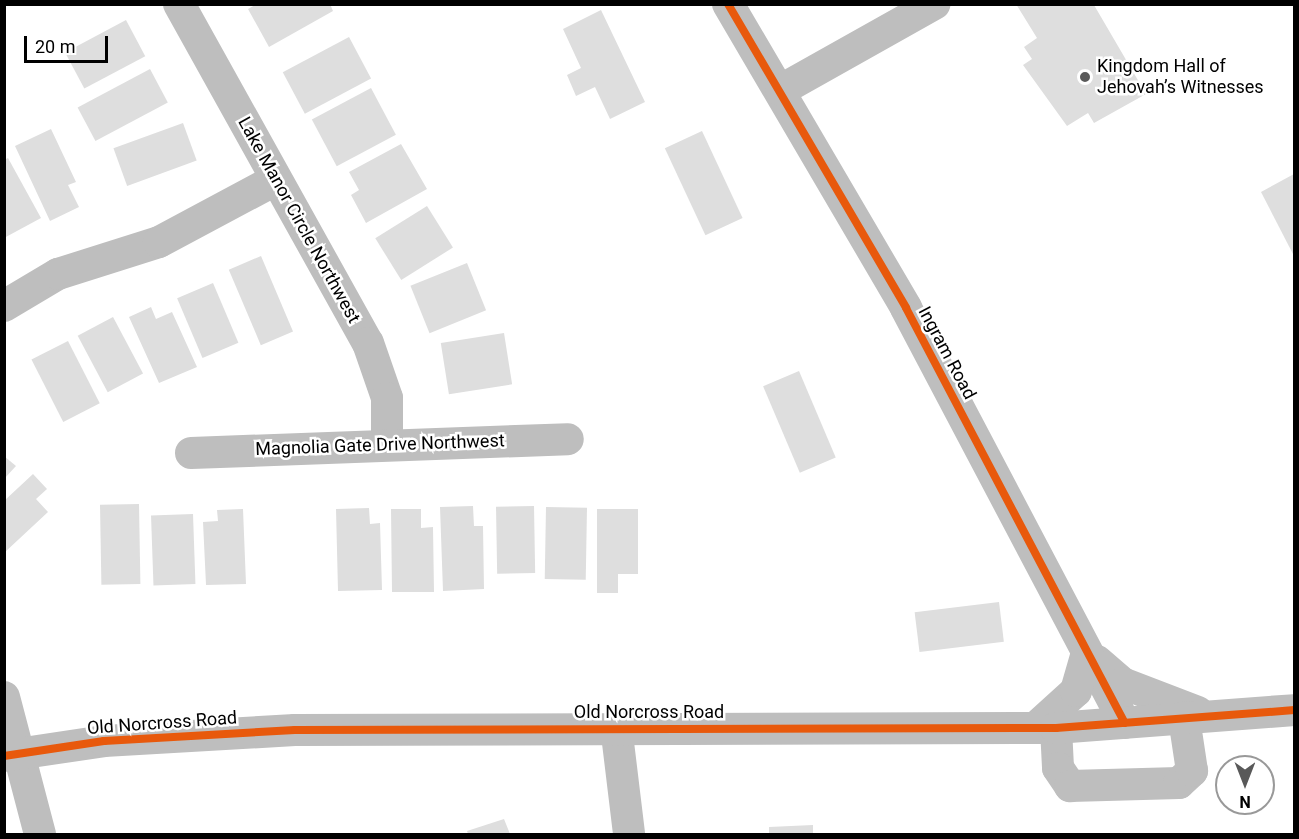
<!DOCTYPE html>
<html>
<head>
<meta charset="utf-8">
<style>
	body { margin:0 }
	#map { position:relative; width:1299px; height:839px; overflow:hidden; background:#fff; font-family:Roboto,sans-serif }
	div>[style] { position:absolute }
	[style*='--x'] { left:calc(var(--x)*1px); top:calc(var(--y)*1px); width:calc(var(--w)*1px); rotate:calc(var(--a)*1deg) }
	.building>* { inset:0; background:#dedede; transform-origin:0 0 }
	.minor>* { height:32px; margin:-16px; padding:0 16px; transform-origin:16px; border-radius:16px; background:#bebebe }
	.cycleway>* { height:8px; margin:-4px; padding:0 4px; transform-origin:4px; border-radius:4px; background:#e8590c }
	.dots>* { width:16px; height:16px; translate:-50% -50%; box-sizing:border-box; border:3px solid #fff; border-radius:50% }
	span { translate:-50% -50%; white-space:nowrap; text-align:center; line-height:1.15; -webkit-text-stroke:5px #fff; paint-order:stroke }
	.poi-label { font-size:18px; color:#000 }
	.left { translate:0 -50%; text-align:left }
	.street-label { font-size:18px; color:#000 }
	.frame { position:absolute; inset:0; border:6px solid #000; pointer-events:none }
	.north { position:absolute; left:1215px; top:755px; width:60px; height:60px; box-sizing:border-box; background:#fff; border:2px solid #999; border-radius:50%; rotate:180deg; font-size:16px; font-weight:700; line-height:24px; text-align:center; color:#000 }
	.north::after { content:''; display:block; margin:auto; width:21px; height:27px; background:#595959; clip-path:polygon(50% 0,100% 100%,50% 72%,0 100%) }
	.scale { position:absolute; left:24px; top:36px; width:84px; height:27px; box-sizing:border-box; border:3px solid #000; border-top:0; padding-left:8px; font-size:18px; line-height:21px; white-space:nowrap; color:#000; -webkit-text-stroke:4px #fff; paint-order:stroke }
</style>
</head>
<body>
<div id="map">
	<div class="building">
		<div style="clip-path:polygon(257px 4px,330px 4px,333px 11px,269px 47px,248px 9px)"></div>
		<div style="clip-path:polygon(1016px 4px,1094px 5px,1146px 94px,1094px 123px,1088px 113px,1067px 126px,1023px 65px,1032px 59px,1024px 47px,1037px 38px)"></div>
		<div style="clip-path:polygon(601px 10px,645px 102px,610px 119px,595px 87px,576px 96px,567px 75px,581px 68px,563px 29px)"></div>
		<div style="left:126px;top:20px;width:41px;height:69px;rotate:62deg"></div>
		<div style="left:349px;top:37px;width:47px;height:75px;rotate:62deg"></div>
		<div style="left:150px;top:69px;width:38px;height:82px;rotate:62deg"></div>
		<div style="left:371px;top:88px;width:53px;height:67px;rotate:62deg"></div>
		<div style="left:183px;top:123px;width:40px;height:74px;rotate:70deg"></div>
		<div style="clip-path:polygon(51px 129px,76px 182px,68px 185px,79px 207px,50px 221px,15px 146px)"></div>
		<div style="left:702px;top:131px;width:96px;height:41px;rotate:65deg"></div>
		<div style="clip-path:polygon(401px 144px,427px 189px,366px 223px,351px 195px,359px 190px,349px 172px)"></div>
		<div style="clip-path:polygon(8px 158px,41px 218px,4px 238px,4px 160px)"></div>
		<div style="clip-path:polygon(1294px 174px,1294px 256px,1261px 192px)"></div>
		<div style="left:427px;top:206px;width:49px;height:61px;rotate:58deg"></div>
		<div style="left:261px;top:256px;width:82px;height:35px;rotate:67deg"></div>
		<div style="left:467px;top:263px;width:51px;height:61px;rotate:68deg"></div>
		<div style="left:213px;top:283px;width:65px;height:39px;rotate:67deg"></div>
		<div style="clip-path:polygon(151px 307px,156px 319px,172px 312px,197px 367px,159px 383px,129px 317px)"></div>
		<div style="left:113px;top:317px;width:64px;height:40px;rotate:62deg"></div>
		<div style="left:504px;top:333px;width:52px;height:64px;rotate:81deg"></div>
		<div style="left:68px;top:341px;width:70px;height:41px;rotate:63deg"></div>
		<div style="left:799px;top:371px;width:94px;height:39px;rotate:67deg"></div>
		<div style="clip-path:polygon(4px 456px,16px 466px,4px 479px)"></div>
		<div style="clip-path:polygon(33px 474px,47px 489px,36px 499px,48px 512px,4px 553px,4px 501px)"></div>
		<div style="left:139px;top:504px;width:80px;height:39px;rotate:89deg"></div>
		<div style="clip-path:polygon(473px 506px,474px 526px,483px 526px,484px 589px,443px 591px,440px 507px)"></div>
		<div style="left:534px;top:506px;width:67px;height:38px;rotate:89deg"></div>
		<div style="left:546px;top:507px;width:41px;height:72px;rotate:1deg"></div>
		<div style="clip-path:polygon(369px 508px,370px 524px,380px 523px,382px 590px,338px 591px,336px 509px)"></div>
		<div style="clip-path:polygon(243px 509px,246px 584px,206px 585px,203px 522px,218px 521px,217px 510px)"></div>
		<div style="clip-path:polygon(391px 509px,421px 509px,421px 528px,433px 527px,434px 592px,392px 592px)"></div>
		<div style="clip-path:polygon(597px 509px,638px 509px,638px 574px,618px 574px,618px 593px,597px 593px)"></div>
		<div style="left:193px;top:514px;width:70px;height:42px;rotate:88deg"></div>
		<div style="left:999px;top:602px;width:40px;height:85px;rotate:83deg"></div>
		<div style="clip-path:polygon(504px 819px,510px 834px,468px 834px,467px 831px)"></div>
		<div style="clip-path:polygon(813px 825px,813px 834px,769px 834px,769px 827px)"></div>
	</div>
	<div class="minor">
		<div style="--x:179;--y:4;--w:388;--a:60.9"></div>
		<div style="--x:368;--y:343;--w:58;--a:70.9"></div>
		<div style="--x:387;--y:398;--w:47;--a:90"></div>
		<div style="--x:728;--y:4;--w:352;--a:59.6"></div>
		<div style="--x:906;--y:308;--w:469;--a:62.2"></div>
		<div style="--x:781;--y:90;--w:176;--a:-29.3"></div>
		<div style="--x:4;--y:306;--w:63;--a:-30.7"></div>
		<div style="--x:58;--y:274;--w:106;--a:-17.6"></div>
		<div style="--x:159;--y:242;--w:132;--a:-28.1"></div>
		<div style="--x:191;--y:453;--w:377;--a:-2.1"></div>
		<div style="--x:1097;--y:661;--w:33;--a:41"></div>
		<div style="--x:1122;--y:683;--w:81;--a:20.9"></div>
		<div style="--x:4;--y:697;--w:142;--a:75.3"></div>
		<div style="--x:616;--y:726;--w:109;--a:83.1"></div>
		<div style="--x:1035;--y:728;--w:55;--a:-42.1"></div>
		<div style="--x:1076;--y:691;--w:40;--a:-74"></div>
		<div style="--x:1056;--y:728;--w:40;--a:87.1"></div>
		<div style="--x:1058;--y:768;--w:22;--a:56"></div>
		<div style="--x:1070;--y:786;--w:109;--a:-1.6"></div>
		<div style="--x:1179;--y:783;--w:18;--a:-43"></div>
		<div style="--x:1192;--y:771;--w:54;--a:-98.6"></div>
		<div style="--x:4;--y:756;--w:101;--a:-8.5"></div>
		<div style="--x:104;--y:741;--w:191;--a:-3.3"></div>
		<div style="--x:295;--y:730;--w:761;--a:-0.15"></div>
		<div style="--x:1056;--y:728;--w:239;--a:-4.3"></div>
	</div>
	<div class="cycleway">
		<div style="--x:728;--y:4;--w:352;--a:59.6"></div>
		<div style="--x:906;--y:308;--w:469;--a:62.2"></div>
		<div style="--x:4;--y:756;--w:101;--a:-8.5"></div>
		<div style="--x:104;--y:741;--w:191;--a:-3.3"></div>
		<div style="--x:295;--y:730;--w:761;--a:-0.15"></div>
		<div style="--x:1056;--y:728;--w:239;--a:-4.3"></div>
	</div>
	<div class="dots">
		<div style="left:1085px;top:77px;background:#595959"></div>
	</div>
	<div class="poi-label">
		<span class="left" style="left:1097px;top:77px">Kingdom Hall of<br>Jehovah’s Witnesses</span>
	</div>
	<div class="street-label">
		<span style="left:299px;top:220px;rotate:61deg">Lake Manor Circle Northwest</span>
		<span style="left:947px;top:353px;rotate:62deg">Ingram Road</span>
		<span style="left:380px;top:445px;rotate:-2deg">Magnolia Gate Drive Northwest</span>
		<span style="left:649px;top:712px">Old Norcross Road</span>
		<span style="left:162px;top:723px;rotate:-4deg">Old Norcross Road</span>
	</div>
	<div class="frame"></div>
	<div class="north">N</div>
	<div class="scale">20 m</div>
</div>
</body>
</html>
